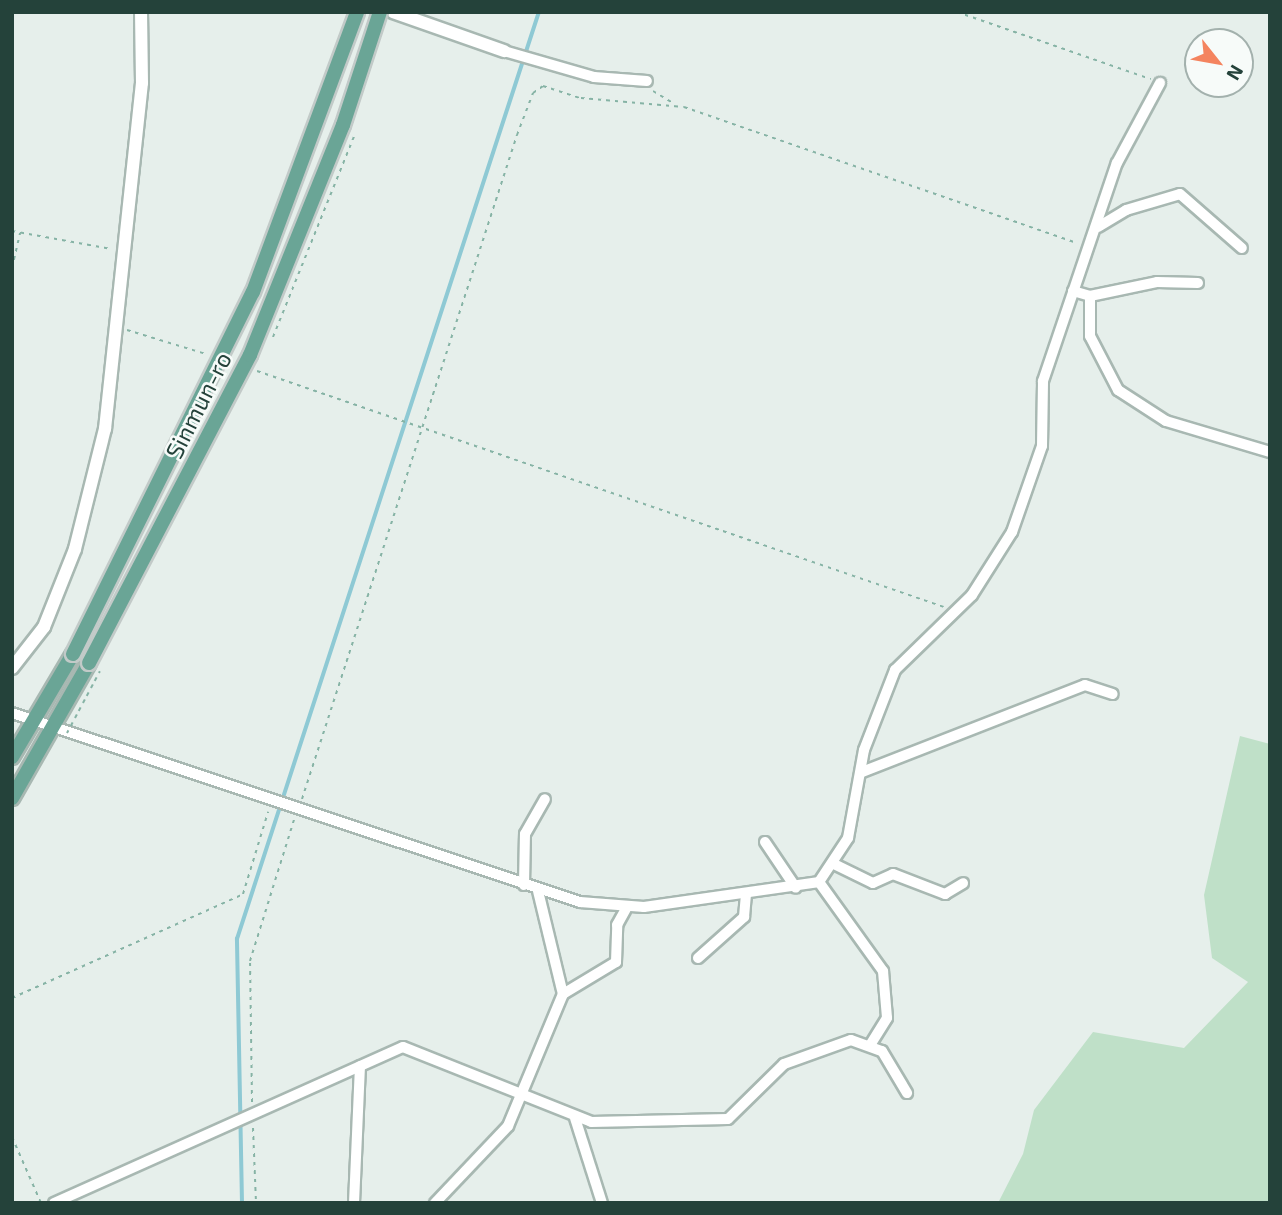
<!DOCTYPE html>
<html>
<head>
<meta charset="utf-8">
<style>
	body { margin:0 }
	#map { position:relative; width:1282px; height:1215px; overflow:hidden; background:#e6efeb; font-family:"Exo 2",sans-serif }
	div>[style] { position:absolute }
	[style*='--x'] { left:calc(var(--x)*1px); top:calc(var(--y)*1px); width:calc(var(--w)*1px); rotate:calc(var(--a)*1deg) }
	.green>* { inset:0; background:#bfe0c8 }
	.stream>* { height:3.5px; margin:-1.75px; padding:0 1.75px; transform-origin:1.75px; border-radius:1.75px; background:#8ec9d4 }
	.path>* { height:2px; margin-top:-1px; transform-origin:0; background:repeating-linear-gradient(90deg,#86b3a5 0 3.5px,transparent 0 8.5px) }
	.roads { filter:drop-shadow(2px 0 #a8b8b2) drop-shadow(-2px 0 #a8b8b2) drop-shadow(0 2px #a8b8b2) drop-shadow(0 -2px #a8b8b2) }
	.minor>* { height:10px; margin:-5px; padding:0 5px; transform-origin:5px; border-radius:5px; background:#fff }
	.tertiary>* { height:12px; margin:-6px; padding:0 6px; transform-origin:6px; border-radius:6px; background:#fff }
	.primary>* { height:14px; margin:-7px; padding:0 7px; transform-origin:7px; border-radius:7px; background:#6aa596 }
	.path-bridge>* { height:2px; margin-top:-1px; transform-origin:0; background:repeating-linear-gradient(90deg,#86b3a5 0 3.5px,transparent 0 8.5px) }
	.bridges { filter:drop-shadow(2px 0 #c2cac8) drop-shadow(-2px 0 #c2cac8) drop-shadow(0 2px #c2cac8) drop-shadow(0 -2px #c2cac8) }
	.primary-bridge>* { height:14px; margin:-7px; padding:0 7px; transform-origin:7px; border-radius:7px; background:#6aa596 }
	span { translate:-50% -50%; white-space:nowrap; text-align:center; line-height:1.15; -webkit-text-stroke:5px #f7fbf9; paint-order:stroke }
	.street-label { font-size:24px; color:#24423a }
	.frame { position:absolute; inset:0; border:14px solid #24423a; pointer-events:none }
	.north { position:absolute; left:1184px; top:28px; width:70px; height:70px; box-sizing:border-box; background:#f7fbf9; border:2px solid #a3b1ad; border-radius:50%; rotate:121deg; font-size:19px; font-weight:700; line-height:28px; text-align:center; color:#24423a }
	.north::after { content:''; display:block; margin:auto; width:24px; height:32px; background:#f4845f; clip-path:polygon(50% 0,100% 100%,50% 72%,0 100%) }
</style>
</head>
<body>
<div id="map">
	<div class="green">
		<div style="clip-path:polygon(1240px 736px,1270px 744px,1270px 1203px,998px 1203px,1023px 1154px,1034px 1110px,1093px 1032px,1184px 1048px,1248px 982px,1212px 958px,1204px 895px)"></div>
	</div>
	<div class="stream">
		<div style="--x:242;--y:1203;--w:264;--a:-91.1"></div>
		<div style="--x:237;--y:939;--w:975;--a:-71.96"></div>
	</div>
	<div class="path">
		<div style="--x:957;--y:12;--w:205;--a:19.1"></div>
		<div style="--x:653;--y:91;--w:23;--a:31"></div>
		<div style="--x:12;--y:231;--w:101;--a:10.3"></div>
		<div style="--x:12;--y:268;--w:36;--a:-77"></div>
		<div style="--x:127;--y:330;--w:83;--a:16.9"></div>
		<div style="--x:257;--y:371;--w:726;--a:18.96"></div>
		<div style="--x:302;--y:799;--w:698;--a:-72.06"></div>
		<div style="--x:517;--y:135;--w:45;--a:-69.1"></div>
		<div style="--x:533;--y:93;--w:12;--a:-35"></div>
		<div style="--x:543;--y:86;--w:40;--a:18"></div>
		<div style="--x:581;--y:98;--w:103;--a:5"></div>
		<div style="--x:684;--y:107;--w:415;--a:19.1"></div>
		<div style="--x:12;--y:998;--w:253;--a:-24.2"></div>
		<div style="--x:243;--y:894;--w:86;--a:-73"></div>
		<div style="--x:252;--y:1102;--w:141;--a:-90.8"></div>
		<div style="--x:250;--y:961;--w:148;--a:-72.7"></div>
		<div style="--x:253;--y:1128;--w:75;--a:87.7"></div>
		<div style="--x:12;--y:1137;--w:72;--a:66.3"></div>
	</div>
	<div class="roads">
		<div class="minor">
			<div style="--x:504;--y:51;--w:94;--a:16.1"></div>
			<div style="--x:594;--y:77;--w:53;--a:4.3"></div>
			<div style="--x:1098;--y:227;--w:33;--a:-31"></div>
			<div style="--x:1126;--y:210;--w:56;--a:-16.5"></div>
			<div style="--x:1180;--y:194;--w:82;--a:41.1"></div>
			<div style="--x:1073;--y:291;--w:18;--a:16"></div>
			<div style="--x:1090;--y:296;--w:68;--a:-11.8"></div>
			<div style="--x:1157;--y:282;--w:41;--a:1.4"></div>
			<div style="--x:1090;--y:296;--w:40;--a:90"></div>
			<div style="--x:1090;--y:336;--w:61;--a:62.6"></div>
			<div style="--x:1118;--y:390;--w:57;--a:32.9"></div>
			<div style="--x:1166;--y:421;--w:109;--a:16.6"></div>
			<div style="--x:12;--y:713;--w:599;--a:18.4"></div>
			<div style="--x:580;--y:902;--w:64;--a:4.5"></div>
			<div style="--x:644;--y:907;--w:177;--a:-8.1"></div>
			<div style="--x:819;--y:882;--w:53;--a:-56.6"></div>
			<div style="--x:848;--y:838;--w:89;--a:-79.7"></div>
			<div style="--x:864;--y:750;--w:86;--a:-68.8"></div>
			<div style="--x:895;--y:670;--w:107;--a:-44.2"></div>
			<div style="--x:972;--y:595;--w:75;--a:-57.6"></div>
			<div style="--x:1012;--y:532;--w:91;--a:-70.8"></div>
			<div style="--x:1042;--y:446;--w:65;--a:-89.1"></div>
			<div style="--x:1043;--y:381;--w:230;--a:-71.3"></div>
			<div style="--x:1117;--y:163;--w:91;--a:-61.7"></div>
			<div style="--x:862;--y:772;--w:239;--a:-21.3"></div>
			<div style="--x:1085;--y:685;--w:29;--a:18"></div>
			<div style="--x:765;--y:842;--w:55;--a:56"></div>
			<div style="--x:836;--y:865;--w:41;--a:25.9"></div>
			<div style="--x:873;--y:883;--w:22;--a:-24"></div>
			<div style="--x:893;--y:874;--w:56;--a:21"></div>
			<div style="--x:945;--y:894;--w:21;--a:-31"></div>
			<div style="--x:819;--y:882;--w:110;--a:54.3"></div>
			<div style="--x:883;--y:971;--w:47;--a:85.1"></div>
			<div style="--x:887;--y:1018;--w:31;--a:122"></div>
			<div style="--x:524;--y:885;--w:51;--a:-88.9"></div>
			<div style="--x:525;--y:834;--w:40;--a:-60.3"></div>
			<div style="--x:538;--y:891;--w:106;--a:76.4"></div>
			<div style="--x:698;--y:958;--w:62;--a:-41.7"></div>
			<div style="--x:744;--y:917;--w:22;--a:-85"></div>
			<div style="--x:575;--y:1118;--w:89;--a:72.4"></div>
			<div style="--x:54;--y:1203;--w:382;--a:-24.1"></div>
			<div style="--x:403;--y:1047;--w:202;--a:21.7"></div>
			<div style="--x:591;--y:1122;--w:137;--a:-1.3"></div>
			<div style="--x:728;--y:1119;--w:78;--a:-44.5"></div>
			<div style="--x:784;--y:1064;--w:71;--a:-19.7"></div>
			<div style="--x:851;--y:1040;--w:33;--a:20"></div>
			<div style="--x:882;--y:1051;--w:49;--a:59.2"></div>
			<div style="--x:354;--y:1203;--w:137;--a:-87.5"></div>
			<div style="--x:435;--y:1203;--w:106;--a:-46.5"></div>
			<div style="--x:508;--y:1126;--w:143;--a:-67.4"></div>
			<div style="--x:563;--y:994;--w:62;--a:-31.1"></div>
			<div style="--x:616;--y:962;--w:37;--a:-88"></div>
			<div style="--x:617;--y:925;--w:21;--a:-61"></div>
		</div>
		<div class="tertiary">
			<div style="--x:393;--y:12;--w:118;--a:19.4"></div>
			<div style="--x:12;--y:668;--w:52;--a:-52"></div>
			<div style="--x:44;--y:627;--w:84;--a:-68.3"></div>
			<div style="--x:75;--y:549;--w:124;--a:-76"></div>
			<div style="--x:105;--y:429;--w:348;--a:-83.9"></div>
			<div style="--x:142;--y:83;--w:71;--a:-90.8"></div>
		</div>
		<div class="primary">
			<div style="--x:12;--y:757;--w:120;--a:-59.4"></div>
			<div style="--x:12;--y:798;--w:155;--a:-60.3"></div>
		</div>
	</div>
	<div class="path-bridge">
		<div style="--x:273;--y:337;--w:219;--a:-68"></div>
		<div style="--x:67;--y:733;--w:70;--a:-62"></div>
	</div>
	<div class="bridges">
		<div class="primary-bridge">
			<div style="--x:73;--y:654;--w:404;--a:-63.6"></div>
			<div style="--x:253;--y:292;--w:299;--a:-69.6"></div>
			<div style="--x:89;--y:663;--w:348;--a:-62.4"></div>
			<div style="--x:250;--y:355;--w:248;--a:-68"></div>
			<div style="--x:343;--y:125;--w:119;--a:-71.9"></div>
		</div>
	</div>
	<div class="street-label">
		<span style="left:198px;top:405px;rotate:-63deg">Sinmun-ro</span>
	</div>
	<div class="frame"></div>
	<div class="north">N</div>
</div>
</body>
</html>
